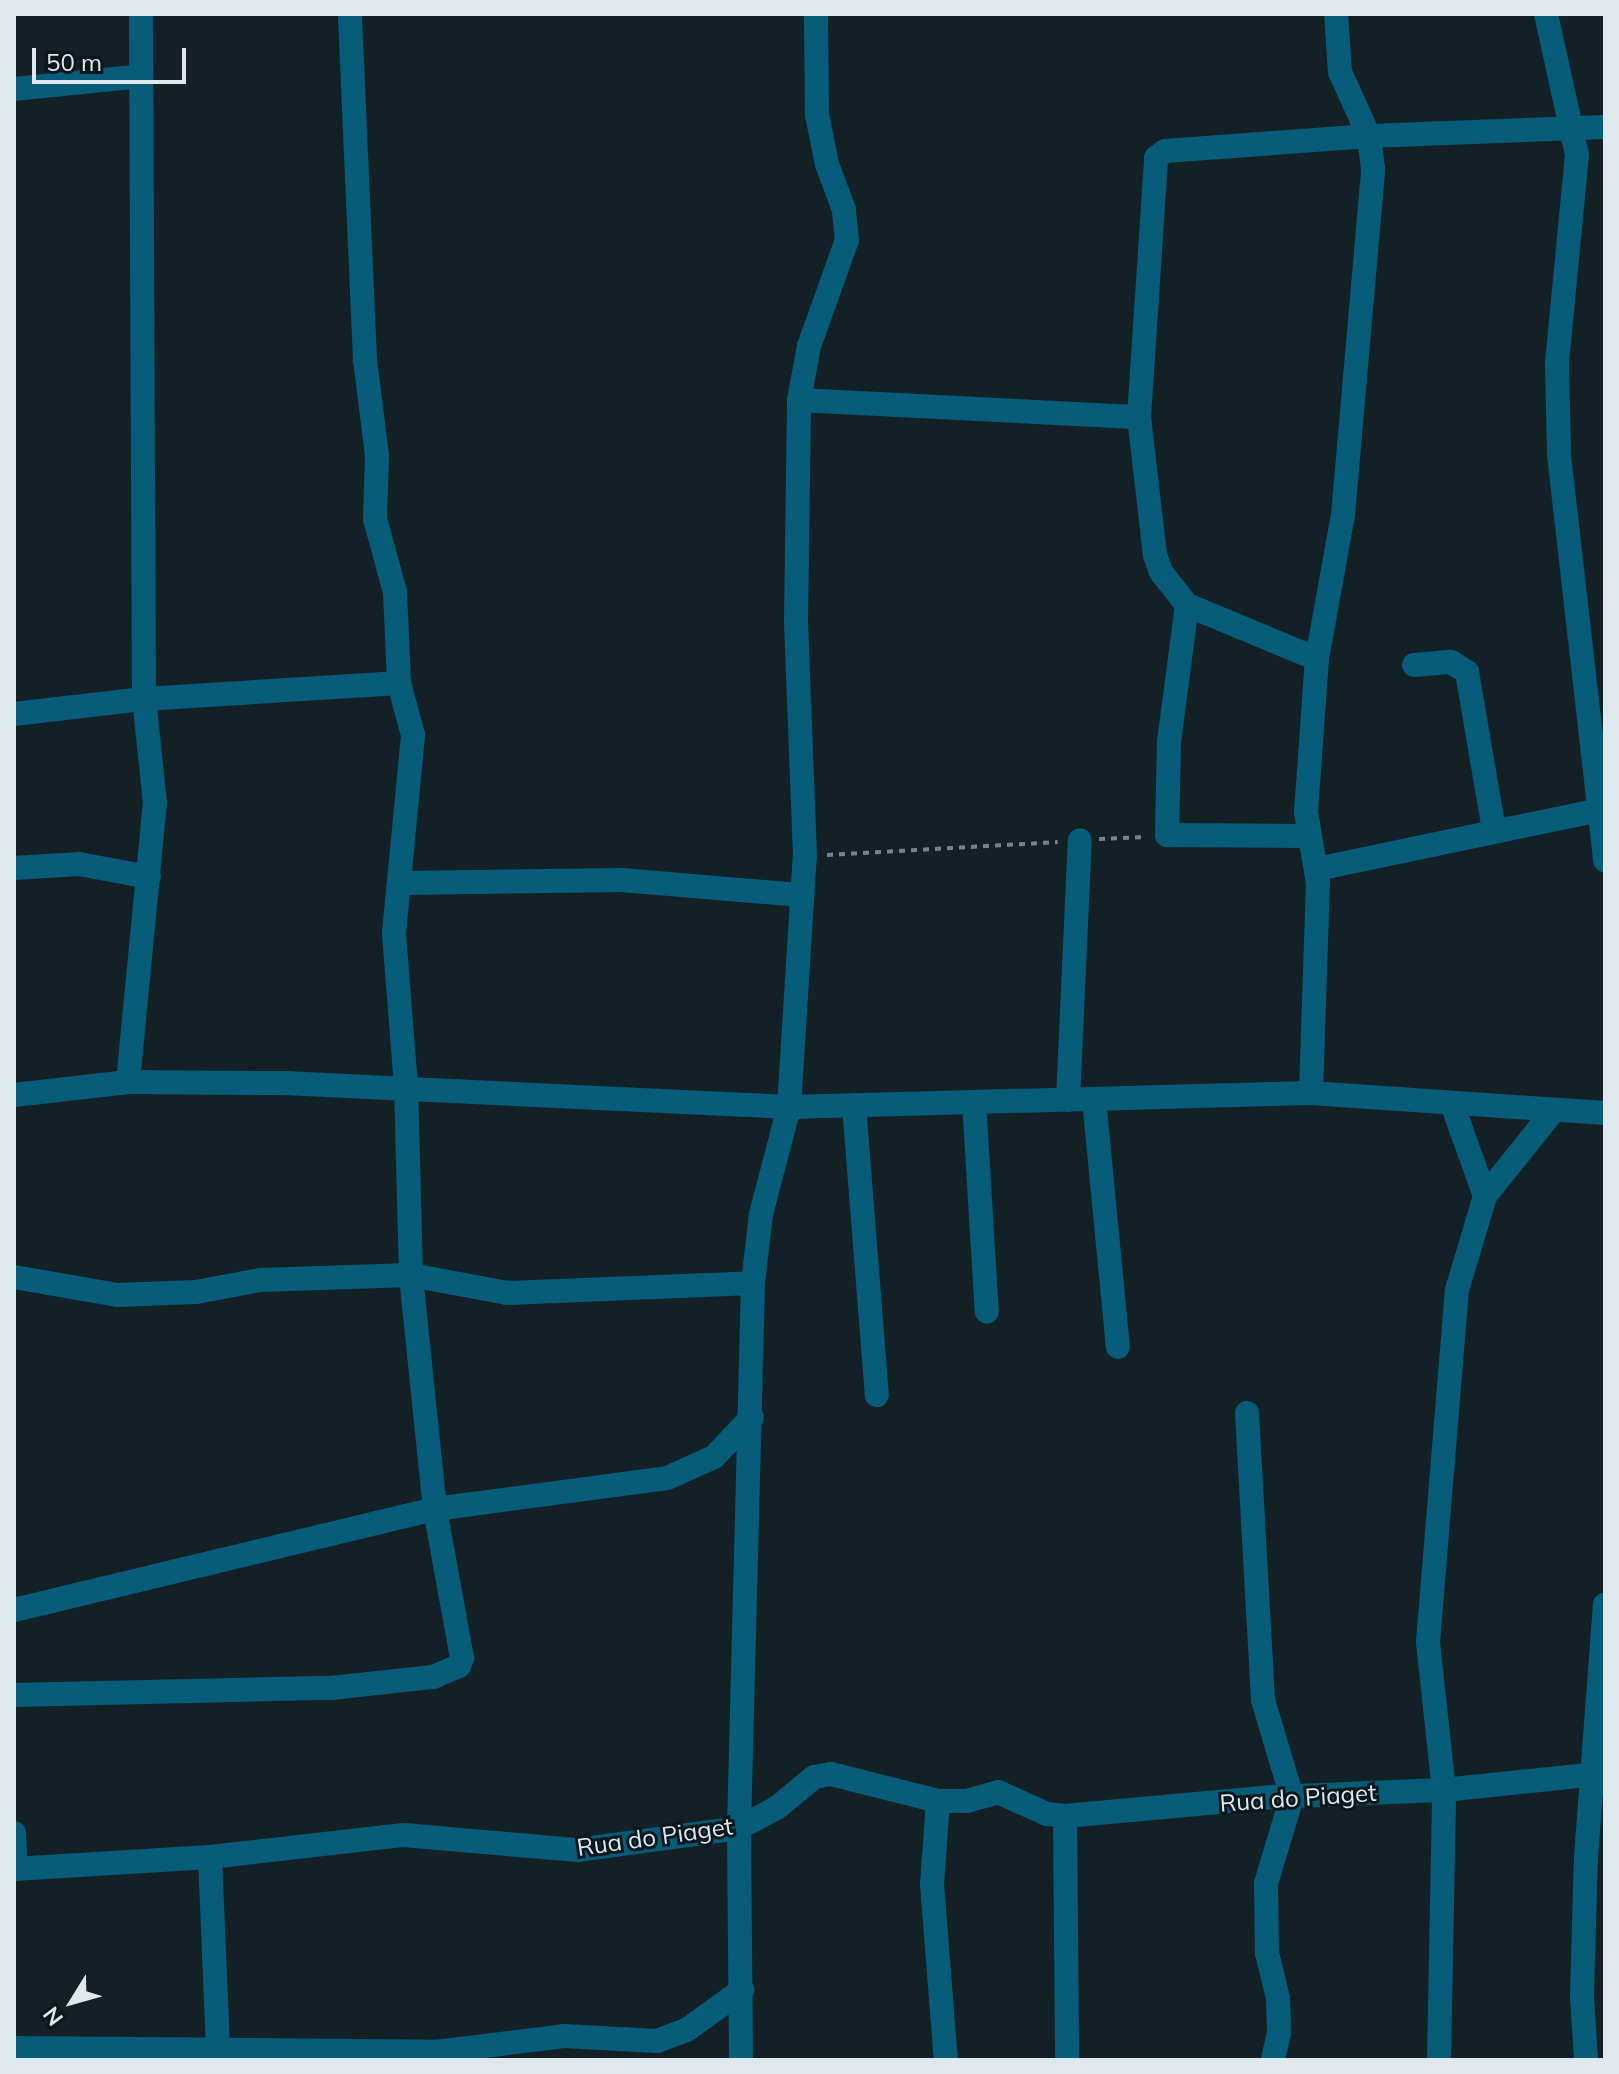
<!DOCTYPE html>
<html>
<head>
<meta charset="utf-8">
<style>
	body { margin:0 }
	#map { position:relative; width:1619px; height:2074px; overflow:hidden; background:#132127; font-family:Mulish,sans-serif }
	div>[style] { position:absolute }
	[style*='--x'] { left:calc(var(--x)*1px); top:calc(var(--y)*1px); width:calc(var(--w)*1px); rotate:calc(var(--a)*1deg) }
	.path>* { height:4px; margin-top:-2px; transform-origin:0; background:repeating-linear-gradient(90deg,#778388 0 6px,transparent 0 12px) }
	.street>* { height:24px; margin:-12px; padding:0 12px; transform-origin:12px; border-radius:12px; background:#075d79 }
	span { translate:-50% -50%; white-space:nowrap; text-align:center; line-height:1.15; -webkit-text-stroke:6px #0a181e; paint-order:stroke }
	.street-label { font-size:24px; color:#dfe8ec }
	.frame { position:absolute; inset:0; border:16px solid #dfe8ec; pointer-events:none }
	.north { position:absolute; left:32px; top:1962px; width:80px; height:80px; -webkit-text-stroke:6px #0a181e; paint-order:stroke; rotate:233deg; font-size:22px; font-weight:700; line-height:32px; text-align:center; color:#dfe8ec }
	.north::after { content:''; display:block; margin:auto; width:28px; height:36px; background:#dfe8ec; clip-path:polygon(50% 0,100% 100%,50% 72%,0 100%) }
	.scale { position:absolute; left:32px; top:48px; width:154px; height:36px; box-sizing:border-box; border:4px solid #dfe8ec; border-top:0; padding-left:10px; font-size:24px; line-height:28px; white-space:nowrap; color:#dfe8ec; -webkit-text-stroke:6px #0a181e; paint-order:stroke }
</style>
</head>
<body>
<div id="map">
	<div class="path">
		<div style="--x:1099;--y:839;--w:47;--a:-2.4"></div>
		<div style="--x:827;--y:855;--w:231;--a:-3.2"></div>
	</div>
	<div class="street">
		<div style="--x:1546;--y:14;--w:144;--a:77.6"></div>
		<div style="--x:1577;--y:155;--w:210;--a:95.5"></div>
		<div style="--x:1557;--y:364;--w:91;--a:88.7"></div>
		<div style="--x:1559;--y:455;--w:408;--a:83.5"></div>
		<div style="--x:14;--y:89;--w:128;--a:-5.8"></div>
		<div style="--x:799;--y:400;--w:340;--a:2.9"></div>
		<div style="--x:1187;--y:605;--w:137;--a:97.5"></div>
		<div style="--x:1169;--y:741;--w:94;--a:91.2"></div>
		<div style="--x:1167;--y:835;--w:140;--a:0.4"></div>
		<div style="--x:1317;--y:659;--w:141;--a:-157.4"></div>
		<div style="--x:1187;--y:605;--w:42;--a:-128.2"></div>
		<div style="--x:1161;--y:572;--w:18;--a:-109"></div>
		<div style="--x:1155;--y:555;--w:139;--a:-96.6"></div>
		<div style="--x:1139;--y:417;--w:260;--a:-86.2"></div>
		<div style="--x:1156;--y:158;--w:11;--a:-38"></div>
		<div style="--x:1165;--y:151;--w:205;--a:-4.2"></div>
		<div style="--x:1369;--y:136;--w:236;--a:-2.2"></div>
		<div style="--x:1414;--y:665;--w:37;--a:-5"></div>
		<div style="--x:1451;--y:662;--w:19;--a:32"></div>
		<div style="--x:1467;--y:672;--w:160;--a:80.3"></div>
		<div style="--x:14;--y:714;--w:131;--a:-6.6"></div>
		<div style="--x:144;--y:699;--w:256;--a:-3.6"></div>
		<div style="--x:14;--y:868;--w:65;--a:-3.5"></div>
		<div style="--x:79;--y:864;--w:71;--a:10.5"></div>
		<div style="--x:1317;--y:869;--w:289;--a:-11.8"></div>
		<div style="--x:399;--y:883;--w:223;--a:-0.8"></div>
		<div style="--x:622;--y:880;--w:181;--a:4.8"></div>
		<div style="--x:128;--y:1082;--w:280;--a:-84.5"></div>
		<div style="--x:155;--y:803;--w:105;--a:-96"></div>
		<div style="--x:144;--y:699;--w:685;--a:-90.25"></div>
		<div style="--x:1311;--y:1093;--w:210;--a:-88.1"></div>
		<div style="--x:1318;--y:883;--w:72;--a:-99.6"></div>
		<div style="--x:1306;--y:812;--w:153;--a:-85.9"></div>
		<div style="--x:1317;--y:659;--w:146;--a:-79.8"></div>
		<div style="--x:1343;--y:515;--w:347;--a:-85"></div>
		<div style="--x:1373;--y:169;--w:33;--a:-97"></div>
		<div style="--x:1369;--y:136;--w:70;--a:-114.4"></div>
		<div style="--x:1340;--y:72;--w:58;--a:-93.9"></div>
		<div style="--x:14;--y:1095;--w:115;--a:-6.5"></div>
		<div style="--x:128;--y:1082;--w:156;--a:0.4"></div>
		<div style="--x:284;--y:1083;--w:506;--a:2.72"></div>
		<div style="--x:789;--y:1107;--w:522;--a:-1.54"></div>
		<div style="--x:1311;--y:1093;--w:295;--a:3.9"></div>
		<div style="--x:1094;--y:1099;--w:249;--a:84.5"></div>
		<div style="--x:1068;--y:1100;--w:260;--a:-87.4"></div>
		<div style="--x:974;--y:1102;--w:210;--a:86.5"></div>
		<div style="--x:1452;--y:1104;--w:98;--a:70.3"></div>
		<div style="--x:854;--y:1105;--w:291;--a:85.5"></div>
		<div style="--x:14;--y:1277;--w:105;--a:9.9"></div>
		<div style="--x:117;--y:1295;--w:79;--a:-2.2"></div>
		<div style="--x:196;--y:1292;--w:65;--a:-10.6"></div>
		<div style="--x:260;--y:1280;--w:151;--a:-1.9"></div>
		<div style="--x:411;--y:1275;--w:98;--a:10.6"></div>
		<div style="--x:507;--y:1293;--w:246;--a:-2.3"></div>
		<div style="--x:1247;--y:1413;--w:287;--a:86.8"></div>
		<div style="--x:1263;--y:1700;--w:101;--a:73.4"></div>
		<div style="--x:1292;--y:1797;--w:90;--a:106.8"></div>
		<div style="--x:1266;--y:1883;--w:70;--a:89.2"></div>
		<div style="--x:1267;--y:1953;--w:46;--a:76.3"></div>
		<div style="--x:1278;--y:1998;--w:35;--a:88"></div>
		<div style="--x:1279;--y:2033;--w:28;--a:103"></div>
		<div style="--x:14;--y:1610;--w:433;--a:-13.5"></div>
		<div style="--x:435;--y:1509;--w:234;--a:-7.6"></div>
		<div style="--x:667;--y:1478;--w:51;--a:-24.1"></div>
		<div style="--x:714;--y:1457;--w:55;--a:-46.5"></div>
		<div style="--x:14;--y:1695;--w:317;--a:-1.3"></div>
		<div style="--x:331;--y:1688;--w:103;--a:-6.2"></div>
		<div style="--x:433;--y:1677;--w:28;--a:-23"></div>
		<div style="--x:459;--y:1666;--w:9;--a:-69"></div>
		<div style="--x:462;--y:1658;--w:151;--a:-100.3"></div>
		<div style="--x:435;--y:1509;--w:235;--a:-95.9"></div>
		<div style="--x:411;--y:1275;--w:189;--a:-91.5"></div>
		<div style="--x:406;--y:1086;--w:153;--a:-94.5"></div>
		<div style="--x:394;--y:933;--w:199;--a:-84.5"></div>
		<div style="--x:413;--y:735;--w:54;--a:-105.1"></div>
		<div style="--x:399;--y:683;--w:91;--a:-92.5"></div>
		<div style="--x:395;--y:592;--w:76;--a:-105.3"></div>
		<div style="--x:375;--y:519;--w:63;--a:-88.2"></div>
		<div style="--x:377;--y:456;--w:97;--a:-97.1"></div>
		<div style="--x:365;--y:360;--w:346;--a:-92.5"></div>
		<div style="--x:938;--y:1801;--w:83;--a:94.1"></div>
		<div style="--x:932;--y:1884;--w:177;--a:85.5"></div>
		<div style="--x:1065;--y:1816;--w:244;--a:89.5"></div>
		<div style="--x:14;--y:1833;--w:36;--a:87"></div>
		<div style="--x:210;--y:1857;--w:192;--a:87.6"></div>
		<div style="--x:14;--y:1869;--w:196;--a:-3.5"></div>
		<div style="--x:210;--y:1857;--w:195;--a:-6.5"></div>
		<div style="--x:404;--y:1835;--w:174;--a:5"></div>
		<div style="--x:577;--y:1850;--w:163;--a:-7.7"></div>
		<div style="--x:739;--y:1828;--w:44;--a:-28.3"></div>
		<div style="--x:778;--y:1807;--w:47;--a:-39.8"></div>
		<div style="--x:814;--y:1777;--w:17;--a:-10"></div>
		<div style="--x:831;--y:1774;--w:110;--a:14.2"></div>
		<div style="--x:938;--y:1801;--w:29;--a:0"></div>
		<div style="--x:967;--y:1801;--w:32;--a:-16"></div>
		<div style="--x:998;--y:1792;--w:54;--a:24.2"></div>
		<div style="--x:1047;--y:1814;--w:18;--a:6"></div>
		<div style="--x:1065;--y:1816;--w:210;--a:-5.2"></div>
		<div style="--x:1274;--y:1797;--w:170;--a:-2.4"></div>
		<div style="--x:1444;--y:1790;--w:162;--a:-6"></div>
		<div style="--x:14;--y:2048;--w:422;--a:0.5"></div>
		<div style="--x:436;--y:2052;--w:129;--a:-7.1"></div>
		<div style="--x:564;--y:2036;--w:93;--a:3.1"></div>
		<div style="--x:657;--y:2041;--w:33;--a:-21"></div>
		<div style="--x:688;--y:2029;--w:67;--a:-35.8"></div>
		<div style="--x:741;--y:2060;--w:232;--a:-90.5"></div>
		<div style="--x:739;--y:1828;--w:545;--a:-88.53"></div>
		<div style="--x:753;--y:1283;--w:69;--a:-83.4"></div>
		<div style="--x:761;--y:1214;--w:111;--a:-75.3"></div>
		<div style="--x:789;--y:1107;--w:252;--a:-86.4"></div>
		<div style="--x:805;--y:856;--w:236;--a:-92.2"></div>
		<div style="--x:796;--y:620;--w:220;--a:-89.2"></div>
		<div style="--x:799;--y:400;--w:55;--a:-79.5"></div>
		<div style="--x:809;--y:346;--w:113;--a:-70.3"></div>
		<div style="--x:847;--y:240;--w:30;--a:-96"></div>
		<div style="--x:844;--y:210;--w:49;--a:-110.3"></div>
		<div style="--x:827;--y:164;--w:50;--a:-101.5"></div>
		<div style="--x:817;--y:115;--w:101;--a:-90.6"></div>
		<div style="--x:1439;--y:2060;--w:270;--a:-88.9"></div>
		<div style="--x:1444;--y:1790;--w:149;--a:-96.2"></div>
		<div style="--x:1428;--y:1642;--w:353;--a:-85.3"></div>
		<div style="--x:1457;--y:1290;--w:98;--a:-73.4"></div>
		<div style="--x:1485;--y:1196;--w:110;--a:-51.3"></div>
		<div style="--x:1586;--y:2060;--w:63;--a:-93.6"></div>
		<div style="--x:1582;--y:1997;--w:140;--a:-88.4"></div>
		<div style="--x:1586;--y:1857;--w:253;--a:-85.7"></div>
	</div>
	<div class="street-label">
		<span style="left:1298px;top:1798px;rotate:-4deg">Rua do Piaget</span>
		<span style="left:655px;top:1837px;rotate:-8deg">Rua do Piaget</span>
	</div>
	<div class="frame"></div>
	<div class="north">N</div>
	<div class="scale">50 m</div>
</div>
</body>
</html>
